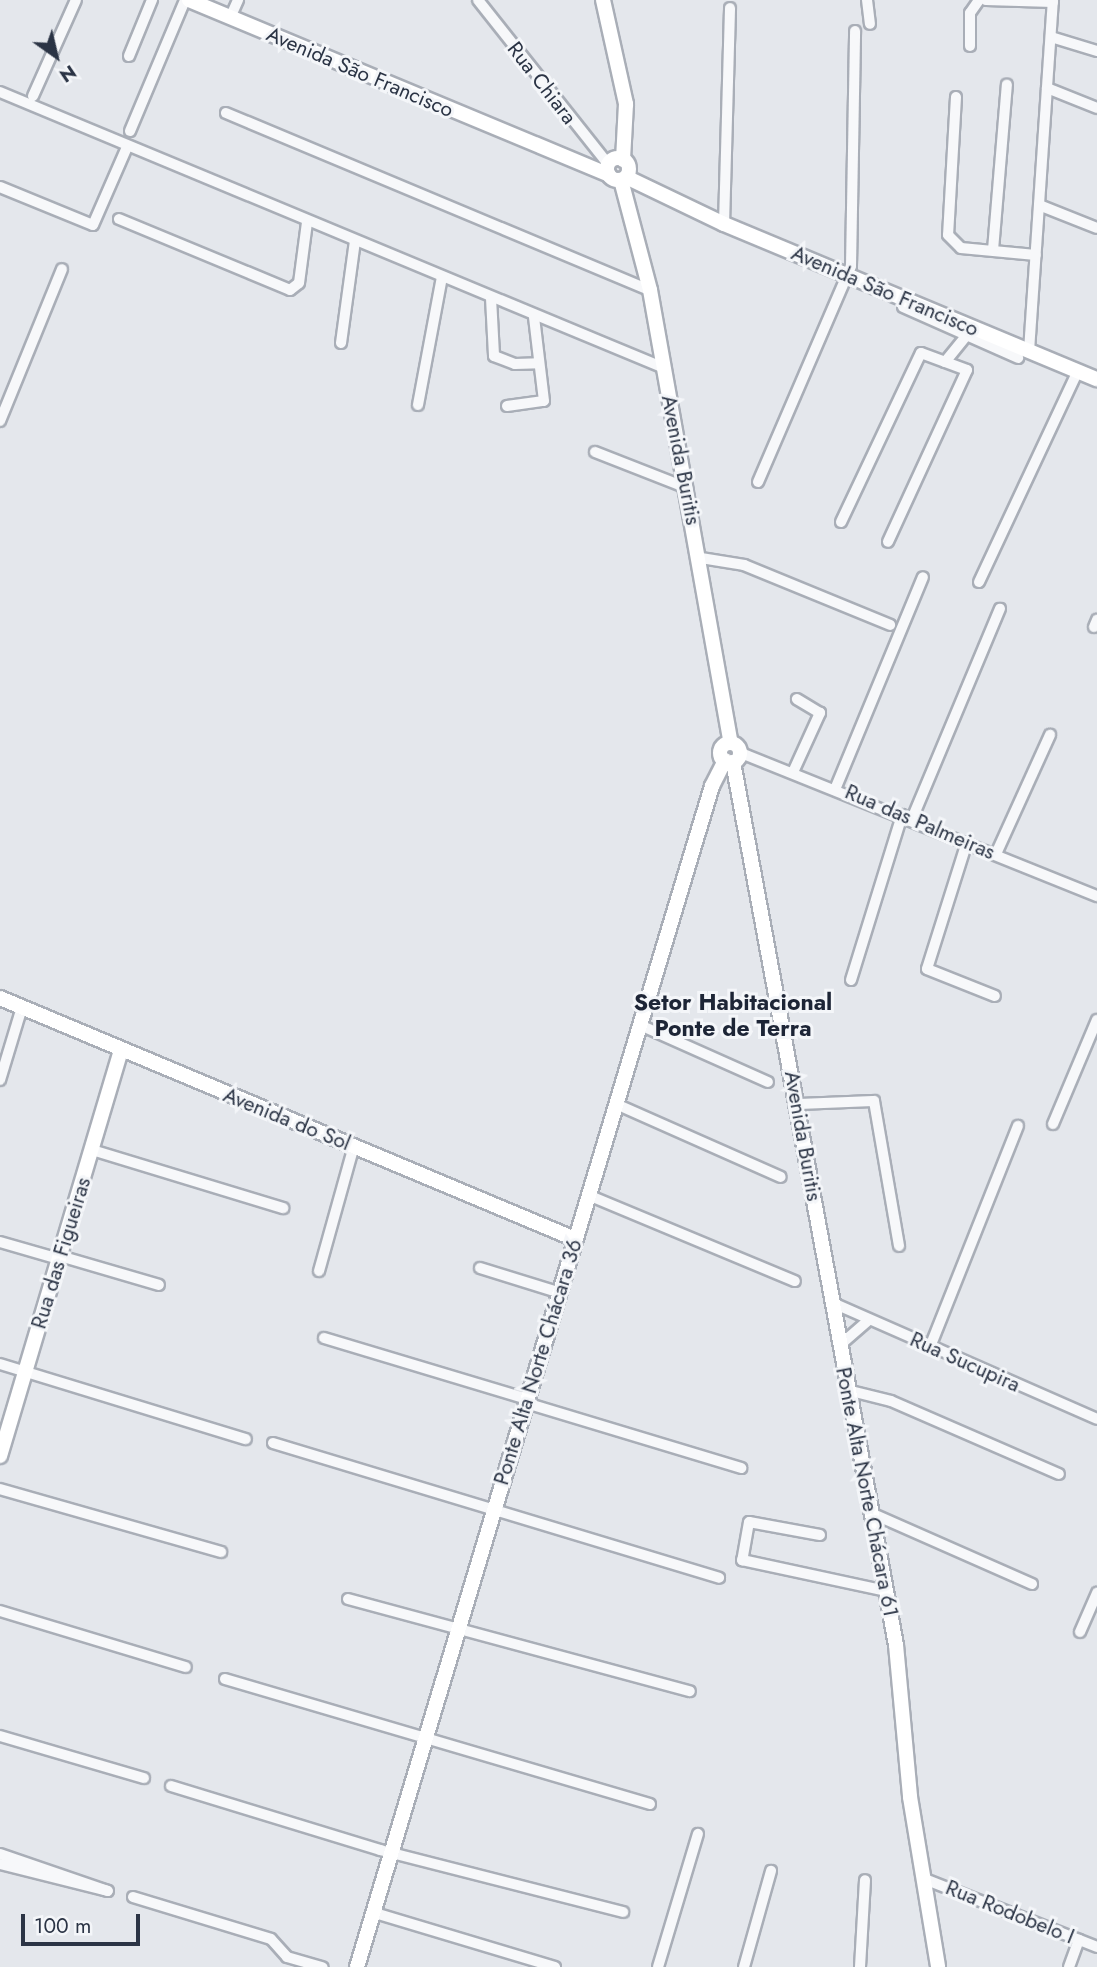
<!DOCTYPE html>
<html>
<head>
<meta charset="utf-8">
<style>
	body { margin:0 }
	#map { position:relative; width:1097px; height:1967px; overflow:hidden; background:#e4e7ec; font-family:Jost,sans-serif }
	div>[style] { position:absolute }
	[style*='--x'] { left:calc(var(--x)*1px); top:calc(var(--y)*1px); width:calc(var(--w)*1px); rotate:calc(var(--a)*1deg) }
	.roads { filter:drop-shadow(2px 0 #a9aeb7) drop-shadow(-2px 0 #a9aeb7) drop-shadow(0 2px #a9aeb7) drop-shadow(0 -2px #a9aeb7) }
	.street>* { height:10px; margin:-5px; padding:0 5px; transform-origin:5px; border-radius:5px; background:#f7f8fa }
	.secondary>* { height:14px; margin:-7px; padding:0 7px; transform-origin:7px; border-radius:7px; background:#fff }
	.secondary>.ring { margin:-7px; padding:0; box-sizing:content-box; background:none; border:14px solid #fff; border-radius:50% }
	span { translate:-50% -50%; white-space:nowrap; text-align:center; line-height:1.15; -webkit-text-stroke:6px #f4f6f9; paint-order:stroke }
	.street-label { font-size:21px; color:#2b3445 }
	.neighbourhood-label { font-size:23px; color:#1d2536; font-weight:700 }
	.north { position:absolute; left:21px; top:21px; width:70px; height:70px; -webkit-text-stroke:5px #f4f6f9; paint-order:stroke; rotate:146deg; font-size:19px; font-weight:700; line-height:28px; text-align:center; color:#2b3445 }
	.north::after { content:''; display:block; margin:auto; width:24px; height:32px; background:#2b3445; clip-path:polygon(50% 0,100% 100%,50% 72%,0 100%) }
	.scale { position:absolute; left:21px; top:1914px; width:119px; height:32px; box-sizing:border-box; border:4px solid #2b3445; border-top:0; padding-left:9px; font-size:21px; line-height:24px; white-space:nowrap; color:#2b3445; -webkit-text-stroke:5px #f4f6f9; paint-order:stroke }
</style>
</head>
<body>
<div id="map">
	<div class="roads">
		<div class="street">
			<div style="--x:478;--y:0;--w:209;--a:51.6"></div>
			<div style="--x:867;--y:0;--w:24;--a:83"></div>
			<div style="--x:986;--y:0;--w:67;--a:1.7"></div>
			<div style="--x:230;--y:18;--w:20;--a:-66"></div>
			<div style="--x:1051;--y:37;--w:48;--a:16.9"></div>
			<div style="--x:970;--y:46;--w:33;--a:-90"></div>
			<div style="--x:970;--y:13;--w:16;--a:-55"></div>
			<div style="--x:129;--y:56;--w:61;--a:-67.7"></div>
			<div style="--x:1047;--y:88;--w:54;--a:21.8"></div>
			<div style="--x:0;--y:92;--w:719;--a:22.57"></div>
			<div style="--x:33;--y:96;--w:105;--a:-65.9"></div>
			<div style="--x:956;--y:97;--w:138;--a:93.3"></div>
			<div style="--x:948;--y:235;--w:18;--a:45"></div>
			<div style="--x:961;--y:248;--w:75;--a:5.3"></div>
			<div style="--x:226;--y:113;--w:459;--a:22.7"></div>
			<div style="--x:130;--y:131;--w:142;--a:-67.2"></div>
			<div style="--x:0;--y:187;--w:100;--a:22.2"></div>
			<div style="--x:93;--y:225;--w:85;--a:-66.4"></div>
			<div style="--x:1039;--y:205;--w:62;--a:21.6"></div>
			<div style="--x:119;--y:219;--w:185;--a:22.5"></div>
			<div style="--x:290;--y:290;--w:11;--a:-38"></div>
			<div style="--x:299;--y:283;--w:62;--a:-82.5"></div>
			<div style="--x:724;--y:224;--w:216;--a:-88.4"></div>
			<div style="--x:993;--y:250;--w:166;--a:-85.2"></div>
			<div style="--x:491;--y:298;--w:58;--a:87"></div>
			<div style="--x:494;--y:356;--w:22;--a:21"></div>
			<div style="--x:515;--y:364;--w:24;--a:-2"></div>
			<div style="--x:903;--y:307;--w:126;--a:23.9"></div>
			<div style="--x:341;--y:343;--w:103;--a:-82.2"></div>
			<div style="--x:1029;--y:351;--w:352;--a:-86.1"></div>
			<div style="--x:945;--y:362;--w:35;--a:-51"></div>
			<div style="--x:418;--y:405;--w:130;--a:-79.4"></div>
			<div style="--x:507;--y:406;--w:37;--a:-8"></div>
			<div style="--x:544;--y:401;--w:85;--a:-96.8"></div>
			<div style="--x:0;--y:421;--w:164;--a:-67.8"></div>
			<div style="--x:595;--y:452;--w:99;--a:21.4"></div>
			<div style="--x:758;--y:482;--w:235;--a:-66.7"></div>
			<div style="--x:851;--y:266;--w:235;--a:-89"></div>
			<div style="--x:841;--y:522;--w:187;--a:-64.7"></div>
			<div style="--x:921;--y:353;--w:49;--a:20.3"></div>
			<div style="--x:967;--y:370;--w:189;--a:114.7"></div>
			<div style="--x:701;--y:558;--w:44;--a:9.2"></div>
			<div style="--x:744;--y:565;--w:158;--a:22.3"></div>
			<div style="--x:979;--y:582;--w:233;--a:-64.9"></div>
			<div style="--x:1094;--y:627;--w:8;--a:-67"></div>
			<div style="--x:741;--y:753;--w:384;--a:21.9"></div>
			<div style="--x:794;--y:770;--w:63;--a:-65.5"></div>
			<div style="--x:820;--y:713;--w:27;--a:-149"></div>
			<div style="--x:836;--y:787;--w:227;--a:-67.5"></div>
			<div style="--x:912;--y:819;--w:228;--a:-67.3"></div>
			<div style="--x:967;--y:842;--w:133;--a:107.5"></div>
			<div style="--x:927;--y:969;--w:73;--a:21.7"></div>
			<div style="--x:996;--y:854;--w:131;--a:-65.6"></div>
			<div style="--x:851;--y:980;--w:173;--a:-72.8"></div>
			<div style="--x:640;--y:1025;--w:140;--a:24"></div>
			<div style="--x:0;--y:1080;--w:76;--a:-73.2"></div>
			<div style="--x:616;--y:1104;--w:180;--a:23.9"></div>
			<div style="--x:798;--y:1104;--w:76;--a:-2.3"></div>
			<div style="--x:874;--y:1101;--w:147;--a:80.2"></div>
			<div style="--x:1053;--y:1124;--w:113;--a:-67.1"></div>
			<div style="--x:92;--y:1150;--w:200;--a:16.9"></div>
			<div style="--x:588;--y:1195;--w:224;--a:22.6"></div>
			<div style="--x:0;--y:1242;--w:61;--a:16.1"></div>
			<div style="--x:60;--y:1256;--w:103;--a:16.3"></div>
			<div style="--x:480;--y:1268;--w:85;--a:17.2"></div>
			<div style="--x:319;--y:1271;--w:130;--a:-74.4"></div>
			<div style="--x:833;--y:1303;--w:288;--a:23.7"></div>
			<div style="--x:324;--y:1338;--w:212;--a:16.7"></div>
			<div style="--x:840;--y:1345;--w:37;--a:-41"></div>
			<div style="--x:930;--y:1347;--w:238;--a:-68.3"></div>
			<div style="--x:0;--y:1364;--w:257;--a:17"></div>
			<div style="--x:847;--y:1390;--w:45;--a:14"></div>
			<div style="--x:891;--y:1401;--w:183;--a:23.5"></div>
			<div style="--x:526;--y:1403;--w:225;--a:16.8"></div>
			<div style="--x:273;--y:1443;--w:466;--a:16.8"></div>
			<div style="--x:0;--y:1489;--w:230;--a:15.9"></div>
			<div style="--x:871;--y:1513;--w:176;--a:23.8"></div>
			<div style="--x:820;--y:1535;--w:72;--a:-169.6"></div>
			<div style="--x:749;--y:1522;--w:39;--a:100"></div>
			<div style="--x:742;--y:1560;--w:147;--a:12.1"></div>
			<div style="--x:348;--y:1599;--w:354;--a:15.1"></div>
			<div style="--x:0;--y:1611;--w:194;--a:16.8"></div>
			<div style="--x:1080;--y:1632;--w:43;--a:-66.4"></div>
			<div style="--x:225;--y:1679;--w:443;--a:16.4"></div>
			<div style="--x:0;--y:1736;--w:150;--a:16.3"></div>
			<div style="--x:171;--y:1786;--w:219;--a:17"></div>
			<div style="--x:380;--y:1850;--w:251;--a:14.3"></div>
			<div style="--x:0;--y:1854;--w:114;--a:18.9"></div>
			<div style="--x:0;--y:1864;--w:111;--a:14"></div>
			<div style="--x:922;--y:1878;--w:188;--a:21.5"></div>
			<div style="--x:133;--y:1897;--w:144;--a:16.9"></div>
			<div style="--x:271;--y:1939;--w:24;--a:48"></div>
			<div style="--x:287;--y:1957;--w:37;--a:16"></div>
			<div style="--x:375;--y:1913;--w:188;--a:16.7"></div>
			<div style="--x:658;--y:1967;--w:139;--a:-73.3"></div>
			<div style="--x:744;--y:1967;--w:100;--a:-74.3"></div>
			<div style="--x:860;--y:1967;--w:87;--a:-86.7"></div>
			<div style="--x:1069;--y:1967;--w:29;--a:-70"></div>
		</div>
		<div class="secondary">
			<div style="--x:189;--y:0;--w:455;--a:22.6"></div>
			<div style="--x:603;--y:0;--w:107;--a:77.5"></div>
			<div style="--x:626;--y:104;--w:56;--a:93.1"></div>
			<div class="ring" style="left:607px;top:158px;width:8px;height:8px"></div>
			<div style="--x:626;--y:177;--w:109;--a:25.6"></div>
			<div style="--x:724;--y:224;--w:404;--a:22.6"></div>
			<div style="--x:621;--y:180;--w:114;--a:75.2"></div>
			<div style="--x:650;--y:290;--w:460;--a:79.9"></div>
			<div class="ring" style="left:720px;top:743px;width:6px;height:6px"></div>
			<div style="--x:733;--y:762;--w:898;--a:79.54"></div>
			<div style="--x:896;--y:1645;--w:153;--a:84.7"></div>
			<div style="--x:910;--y:1797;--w:172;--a:80.6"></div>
			<div style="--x:0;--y:998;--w:623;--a:22.74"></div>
			<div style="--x:0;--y:1456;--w:423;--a:-73.4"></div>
			<div style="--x:357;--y:1967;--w:1233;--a:-73.27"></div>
			<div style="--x:712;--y:786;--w:29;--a:-63"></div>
		</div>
	</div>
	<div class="street-label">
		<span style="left:360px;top:72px;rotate:23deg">Avenida São Francisco</span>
		<span style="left:542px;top:83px;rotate:52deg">Rua Chiara</span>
		<span style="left:885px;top:291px;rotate:23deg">Avenida São Francisco</span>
		<span style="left:681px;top:460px;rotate:79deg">Avenida Buritis</span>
		<span style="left:920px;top:822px;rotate:23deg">Rua das Palmeiras</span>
		<span style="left:287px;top:1119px;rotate:22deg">Avenida do Sol</span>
		<span style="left:803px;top:1136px;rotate:80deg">Avenida Buritis</span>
		<span style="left:61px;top:1253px;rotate:-73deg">Rua das Figueiras</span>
		<span style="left:538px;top:1362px;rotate:-73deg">Ponte Alta Norte Chácara 36</span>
		<span style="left:965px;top:1362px;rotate:24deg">Rua Sucupira</span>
		<span style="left:867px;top:1492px;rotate:79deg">Ponte Alta Norte Chácara 61</span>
		<span style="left:1010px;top:1912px;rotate:22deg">Rua Rodobelo I</span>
	</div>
	<div class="neighbourhood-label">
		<span style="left:733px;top:1015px">Setor Habitacional<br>Ponte de Terra</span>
	</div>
	<div class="north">N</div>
	<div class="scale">100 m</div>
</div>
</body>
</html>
